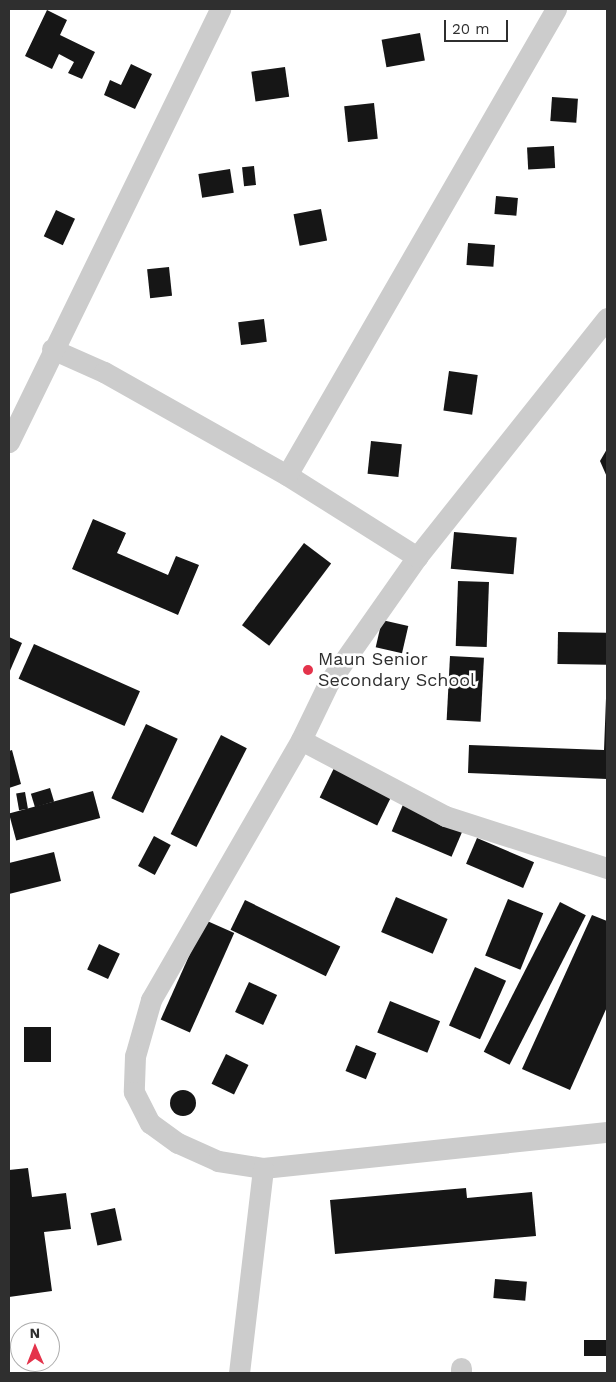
<!DOCTYPE html>
<html>
<head>
<meta charset="utf-8">
<style>
	body { margin:0 }
	#map { position:relative; width:616px; height:1382px; overflow:hidden; background:#fff; font-family:"Work Sans",sans-serif }
	div>[style] { position:absolute }
	[style*='--x'] { left:calc(var(--x)*1px); top:calc(var(--y)*1px); width:calc(var(--w)*1px); rotate:calc(var(--a)*1deg) }
	.building>* { inset:0; background:#161616; transform-origin:0 0 }
	.round { border-radius:50% }
	.minor>* { height:21px; margin:-10.5px; padding:0 10.5px; transform-origin:10.5px; border-radius:10.5px; background:#ccc }
	.dots>* { width:14px; height:14px; translate:-50% -50%; box-sizing:border-box; border:2px solid #fff; border-radius:50% }
	span { translate:-50% -50%; white-space:nowrap; text-align:center; line-height:1.15; -webkit-text-stroke:5px #fff; paint-order:stroke }
	.poi-label { font-size:18px; color:#2f2f2f }
	.left { translate:0 -50%; text-align:left }
	.frame { position:absolute; inset:0; border:10px solid #2f2f2f; pointer-events:none }
	.north { position:absolute; left:10px; top:1322px; width:50px; height:50px; box-sizing:border-box; background:#fff; border:1px solid #acacac; border-radius:50%; rotate:359deg; font-size:14px; font-weight:700; line-height:20px; text-align:center; color:#2f2f2f }
	.north::after { content:''; display:block; margin:auto; width:18px; height:22px; background:#e4334b; clip-path:polygon(50% 0,100% 100%,50% 72%,0 100%) }
	.scale { position:absolute; left:444px; top:20px; width:64px; height:22px; box-sizing:border-box; border:2px solid #2f2f2f; border-top:0; padding-left:6px; font-size:15px; line-height:18px; white-space:nowrap; color:#2f2f2f; -webkit-text-stroke:4px #fff; paint-order:stroke }
</style>
</head>
<body>
<div id="map">
	<div class="building">
		<div style="clip-path:polygon(47px 10px,67px 20px,60px 35px,95px 52px,82px 79px,68px 73px,74px 62px,59px 54px,52px 69px,25px 56px)"></div>
		<div style="left:420px;top:33px;width:28px;height:39px;rotate:80deg"></div>
		<div style="clip-path:polygon(131px 64px,152px 74px,135px 109px,104px 95px,110px 80px,121px 85px)"></div>
		<div style="left:285px;top:67px;width:30px;height:34px;rotate:82deg"></div>
		<div style="left:552px;top:97px;width:26px;height:24px;rotate:4deg"></div>
		<div style="left:374px;top:103px;width:36px;height:30px;rotate:84deg"></div>
		<div style="left:554px;top:146px;width:22px;height:27px;rotate:87deg"></div>
		<div style="left:254px;top:166px;width:19px;height:12px;rotate:84deg"></div>
		<div style="left:230px;top:169px;width:24px;height:32px;rotate:81deg"></div>
		<div style="left:496px;top:196px;width:22px;height:18px;rotate:5deg"></div>
		<div style="left:321px;top:209px;width:32px;height:28px;rotate:79deg"></div>
		<div style="left:56px;top:210px;width:21px;height:29px;rotate:25deg"></div>
		<div style="left:468px;top:243px;width:27px;height:22px;rotate:4deg"></div>
		<div style="left:169px;top:267px;width:29px;height:22px;rotate:84deg"></div>
		<div style="left:264px;top:319px;width:23px;height:26px;rotate:83deg"></div>
		<div style="left:449px;top:371px;width:29px;height:40px;rotate:8deg"></div>
		<div style="left:371px;top:441px;width:31px;height:33px;rotate:6deg"></div>
		<div style="clip-path:polygon(607px 449px,607px 477px,600px 461px)"></div>
		<div style="clip-path:polygon(93px 519px,126px 533px,117px 553px,168px 575px,176px 556px,199px 565px,178px 615px,72px 569px)"></div>
		<div style="left:454px;top:532px;width:63px;height:37px;rotate:5deg"></div>
		<div style="left:304px;top:543px;width:34px;height:103px;rotate:37deg"></div>
		<div style="left:458px;top:581px;width:31px;height:65px;rotate:2deg"></div>
		<div style="left:382px;top:620px;width:27px;height:28px;rotate:13deg"></div>
		<div style="left:558px;top:632px;width:49px;height:32px;rotate:1deg"></div>
		<div style="clip-path:polygon(9px 637px,22px 643px,9px 673px)"></div>
		<div style="left:34px;top:644px;width:116px;height:38px;rotate:24deg"></div>
		<div style="left:450px;top:656px;width:34px;height:64px;rotate:3deg"></div>
		<div style="clip-path:polygon(606px 698px,607px 779px,468px 773px,469px 745px,604px 750px)"></div>
		<div style="left:146px;top:724px;width:35px;height:82px;rotate:25deg"></div>
		<div style="left:221px;top:735px;width:29px;height:111px;rotate:27deg"></div>
		<div style="clip-path:polygon(12px 750px,21px 784px,9px 788px,9px 751px)"></div>
		<div style="left:335px;top:766px;width:64px;height:35px;rotate:26deg"></div>
		<div style="left:50px;top:788px;width:14px;height:20px;rotate:73deg"></div>
		<div style="left:93px;top:791px;width:28px;height:87px;rotate:75deg"></div>
		<div style="left:25px;top:792px;width:17px;height:9px;rotate:80deg"></div>
		<div style="left:405px;top:800px;width:65px;height:34px;rotate:23deg"></div>
		<div style="left:154px;top:836px;width:19px;height:34px;rotate:28deg"></div>
		<div style="left:477px;top:838px;width:62px;height:28px;rotate:23deg"></div>
		<div style="clip-path:polygon(54px 852px,61px 881px,9px 894px,9px 863px)"></div>
		<div style="left:396px;top:897px;width:56px;height:38px;rotate:23deg"></div>
		<div style="left:508px;top:899px;width:38px;height:61px;rotate:22deg"></div>
		<div style="left:245px;top:900px;width:106px;height:33px;rotate:26deg"></div>
		<div style="left:560px;top:902px;width:29px;height:168px;rotate:27deg"></div>
		<div style="clip-path:polygon(592px 915px,607px 921px,607px 1007px,570px 1090px,522px 1069px)"></div>
		<div style="left:205px;top:920px;width:32px;height:109px;rotate:24deg"></div>
		<div style="left:99px;top:944px;width:23px;height:28px;rotate:25deg"></div>
		<div style="left:475px;top:967px;width:34px;height:64px;rotate:24deg"></div>
		<div style="left:249px;top:982px;width:31px;height:33px;rotate:25deg"></div>
		<div style="left:390px;top:1001px;width:54px;height:34px;rotate:22deg"></div>
		<div style="left:24px;top:1027px;width:27px;height:35px"></div>
		<div style="left:356px;top:1045px;width:22px;height:28px;rotate:22deg"></div>
		<div style="left:226px;top:1054px;width:25px;height:33px;rotate:26deg"></div>
		<div class="round" style="left:170px;top:1090px;width:26px;height:26px"></div>
		<div style="clip-path:polygon(28px 1168px,32px 1197px,66px 1193px,71px 1229px,44px 1232px,52px 1291px,9px 1297px,9px 1170px)"></div>
		<div style="clip-path:polygon(466px 1188px,467px 1198px,532px 1192px,536px 1236px,335px 1254px,330px 1200px)"></div>
		<div style="left:115px;top:1208px;width:33px;height:25px;rotate:78deg"></div>
		<div style="left:495px;top:1279px;width:32px;height:19px;rotate:5deg"></div>
		<div style="left:607px;top:1340px;width:16px;height:23px;rotate:90deg"></div>
	</div>
	<div class="minor">
		<div style="--x:607;--y:318;--w:305;--a:128.5"></div>
		<div style="--x:417;--y:557;--w:153;--a:125.1"></div>
		<div style="--x:329;--y:682;--w:64;--a:115.8"></div>
		<div style="--x:301;--y:740;--w:300;--a:120"></div>
		<div style="--x:151;--y:1000;--w:58;--a:105.9"></div>
		<div style="--x:135;--y:1056;--w:36;--a:92"></div>
		<div style="--x:134;--y:1092;--w:35;--a:63"></div>
		<div style="--x:150;--y:1123;--w:34;--a:36"></div>
		<div style="--x:178;--y:1143;--w:44;--a:24.2"></div>
		<div style="--x:218;--y:1161;--w:46;--a:8.8"></div>
		<div style="--x:263;--y:1168;--w:346;--a:-6"></div>
		<div style="--x:52;--y:349;--w:57;--a:23.9"></div>
		<div style="--x:104;--y:372;--w:210;--a:29.4"></div>
		<div style="--x:287;--y:475;--w:154;--a:32.2"></div>
		<div style="--x:9;--y:442;--w:482;--a:-64"></div>
		<div style="--x:287;--y:475;--w:538;--a:-60"></div>
		<div style="--x:301;--y:740;--w:163;--a:27.8"></div>
		<div style="--x:445;--y:816;--w:170;--a:17.8"></div>
		<div style="--x:239;--y:1373;--w:206;--a:-83.3"></div>
		<div style="--x:461;--y:1373;--w:5;--a:-90"></div>
	</div>
	<div class="dots">
		<div style="left:308px;top:670px;background:#e4334b"></div>
	</div>
	<div class="poi-label">
		<span class="left" style="left:318px;top:670px">Maun Senior<br>Secondary School</span>
	</div>
	<div class="frame"></div>
	<div class="north">N</div>
	<div class="scale">20 m</div>
</div>
</body>
</html>
